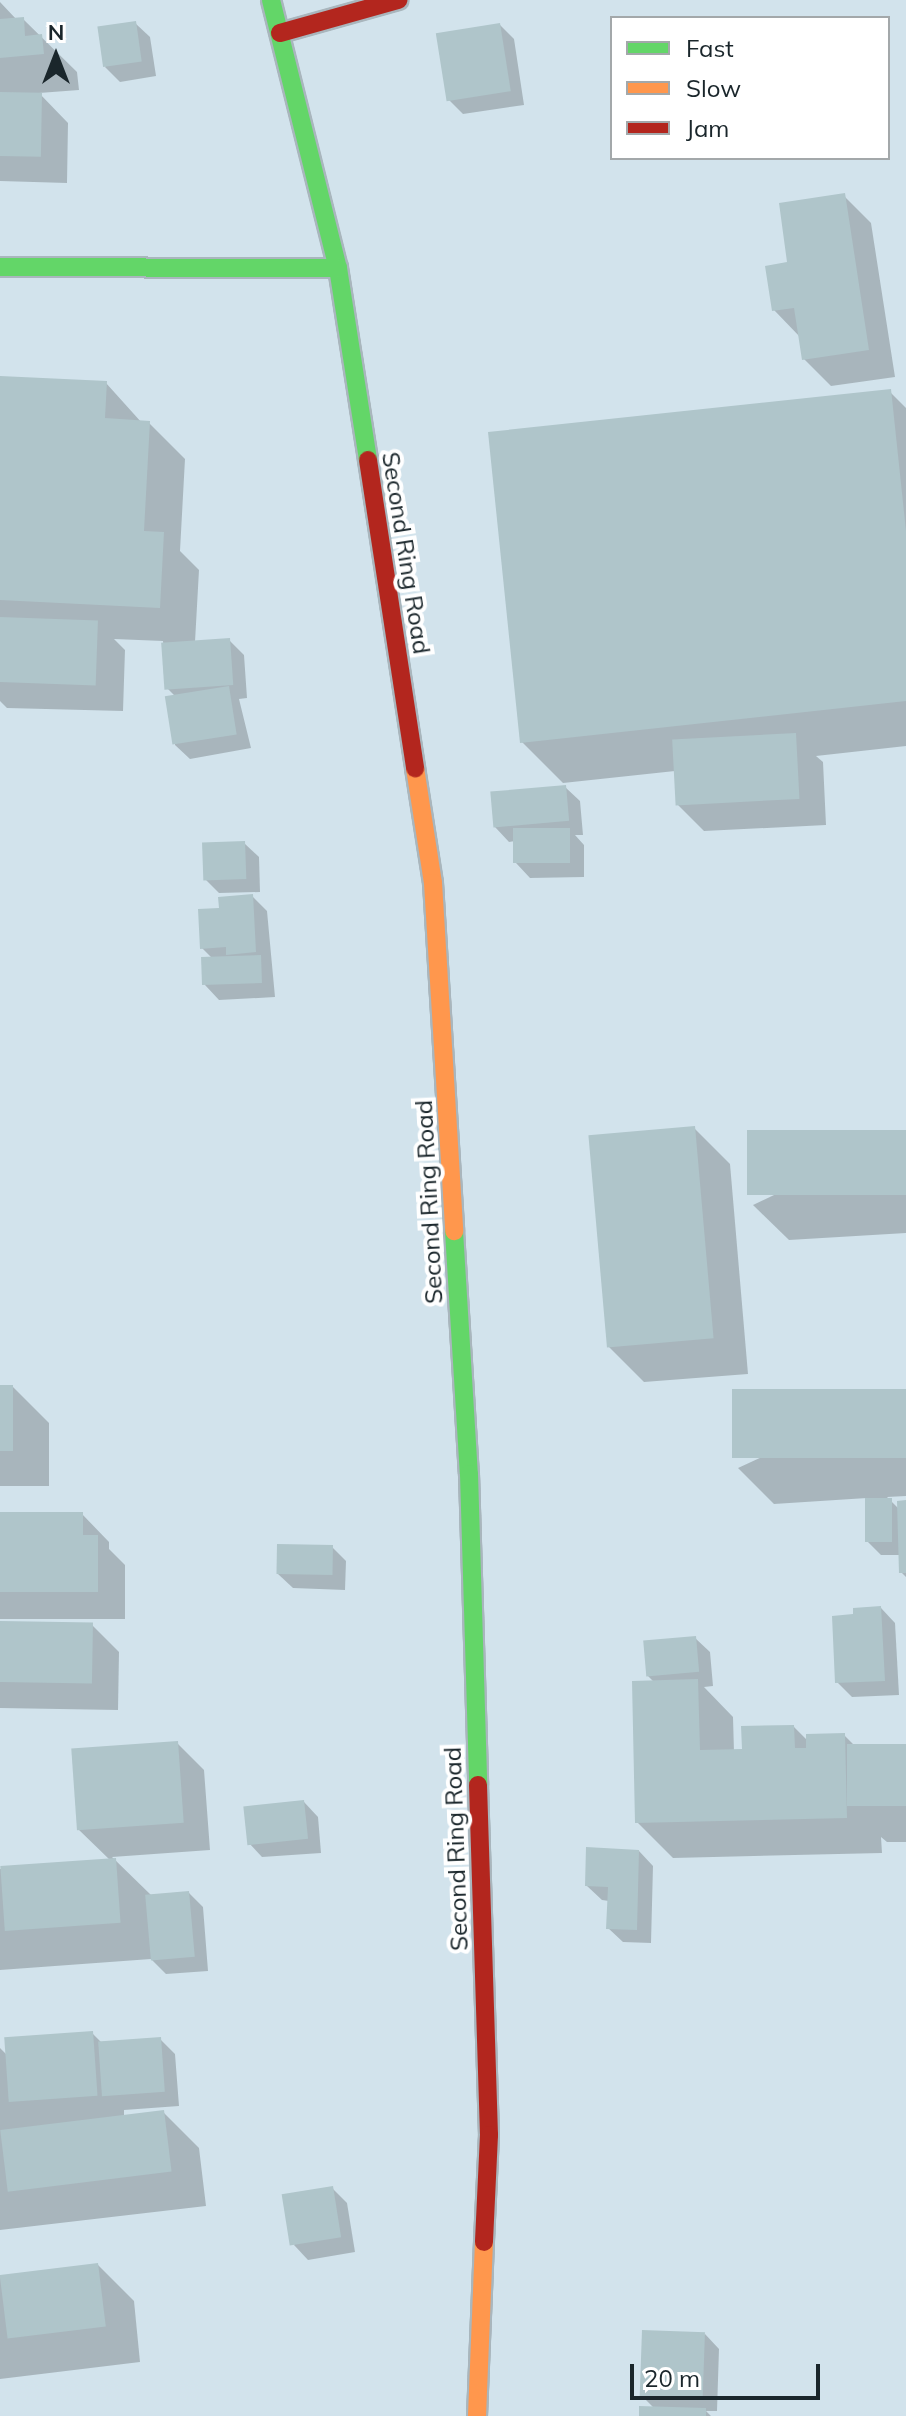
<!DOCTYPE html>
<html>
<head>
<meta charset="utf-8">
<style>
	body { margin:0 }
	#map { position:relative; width:906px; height:2416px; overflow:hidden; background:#d2e3ec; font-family:Mulish,sans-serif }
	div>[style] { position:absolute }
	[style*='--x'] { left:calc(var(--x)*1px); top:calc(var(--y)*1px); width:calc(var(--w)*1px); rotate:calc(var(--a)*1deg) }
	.shadow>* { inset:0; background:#0003 }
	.building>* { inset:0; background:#afc5ca; transform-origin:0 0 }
	.roads { filter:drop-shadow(2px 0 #a9b6bd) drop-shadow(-2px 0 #a9b6bd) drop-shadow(0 2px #a9b6bd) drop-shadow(0 -2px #a9b6bd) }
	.fast>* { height:18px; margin:-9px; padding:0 9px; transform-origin:9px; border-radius:9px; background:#63d668 }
	.slow>* { height:18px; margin:-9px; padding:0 9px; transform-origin:9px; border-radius:9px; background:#ff974d }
	.jam>* { height:18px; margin:-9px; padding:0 9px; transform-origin:9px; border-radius:9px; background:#b3261e }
	span { translate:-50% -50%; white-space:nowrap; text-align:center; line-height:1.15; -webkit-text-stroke:8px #fff; paint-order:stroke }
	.street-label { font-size:24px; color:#1a262b }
	.legend { position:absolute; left:610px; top:16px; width:280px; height:144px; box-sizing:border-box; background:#fff; border:2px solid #a3a8aa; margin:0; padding:10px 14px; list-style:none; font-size:24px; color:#1a262b }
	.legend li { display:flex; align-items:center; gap:16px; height:40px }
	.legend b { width:40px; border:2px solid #a3a8aa }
	.north { position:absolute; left:16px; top:16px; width:80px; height:80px; -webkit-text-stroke:6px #fff; paint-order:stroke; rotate:0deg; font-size:22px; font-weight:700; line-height:32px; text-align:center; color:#1a262b }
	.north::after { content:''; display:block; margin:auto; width:28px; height:36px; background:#1a262b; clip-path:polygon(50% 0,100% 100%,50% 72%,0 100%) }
	.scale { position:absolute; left:630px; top:2364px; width:190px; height:36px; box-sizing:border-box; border:4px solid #1a262b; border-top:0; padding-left:10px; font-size:24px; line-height:28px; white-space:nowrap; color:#1a262b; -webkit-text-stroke:6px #fff; paint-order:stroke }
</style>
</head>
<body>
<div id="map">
	<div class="shadow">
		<div style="clip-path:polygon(0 2px,17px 20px,23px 19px,77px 72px,79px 90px,39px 93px,68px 123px,67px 183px,0 181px)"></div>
		<div style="clip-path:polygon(135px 23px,150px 37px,156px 76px,120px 82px,105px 67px)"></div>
		<div style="clip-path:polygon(500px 25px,514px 39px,524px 105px,463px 114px,449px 100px)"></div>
		<div style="clip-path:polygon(844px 196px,871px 223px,895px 377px,831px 386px,804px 359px,800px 337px,774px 310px,789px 264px)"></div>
		<div style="clip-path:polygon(0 378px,106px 383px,142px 423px,149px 423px,185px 459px,180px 551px,199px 570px,195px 642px,229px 640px,244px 655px,247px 698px,239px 699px,251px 748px,190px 759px,175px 745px,176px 697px,166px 687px,163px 641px,114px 639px,125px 650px,123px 711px,7px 708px,0 701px)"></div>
		<div style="clip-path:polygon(890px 392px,906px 408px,906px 746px,816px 756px,823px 762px,826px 825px,704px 831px,677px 804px,675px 771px,563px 783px,522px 742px)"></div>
		<div style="clip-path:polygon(565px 787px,580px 801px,583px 835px,575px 835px,584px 845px,584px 877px,530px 878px,516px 863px,515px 841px,509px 842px,495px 827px)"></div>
		<div style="clip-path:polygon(244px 843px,259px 857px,260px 892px,219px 893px,205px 879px)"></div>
		<div style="clip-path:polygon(252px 896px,267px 911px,275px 997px,219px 1000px,205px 985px,212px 958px,202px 948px,221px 910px)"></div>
		<div style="clip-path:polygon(694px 1128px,730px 1164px,748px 1374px,644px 1382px,608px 1346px)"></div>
		<div style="clip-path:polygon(906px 1132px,906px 1233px,789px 1240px,753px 1205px)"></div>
		<div style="clip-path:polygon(0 1387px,13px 1387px,49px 1423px,49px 1486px,0 1486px)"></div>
		<div style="clip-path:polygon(906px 1391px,906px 1496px,887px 1497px,899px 1509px,906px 1502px,906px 1577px,901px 1572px,901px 1555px,881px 1555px,867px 1541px,867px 1498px,774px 1504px,738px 1468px)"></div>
		<div style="clip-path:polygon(0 1514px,82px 1514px,109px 1542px,109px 1549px,125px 1565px,125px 1619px,0 1619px)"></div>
		<div style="clip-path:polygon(332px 1547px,346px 1561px,345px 1590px,293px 1588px,278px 1574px)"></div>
		<div style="clip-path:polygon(881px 1608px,895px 1623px,899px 1695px,852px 1697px,837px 1682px,855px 1616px)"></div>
		<div style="clip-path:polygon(0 1623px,92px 1625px,119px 1652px,118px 1710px,0 1708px)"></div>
		<div style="clip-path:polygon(695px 1638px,710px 1652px,713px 1686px,704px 1687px,733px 1717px,734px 1752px,744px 1751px,794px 1727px,808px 1741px,844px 1735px,856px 1747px,906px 1746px,906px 1842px,887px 1842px,881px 1837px,882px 1853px,673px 1858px,637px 1822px,654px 1682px,648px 1676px)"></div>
		<div style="clip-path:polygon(177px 1743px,204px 1770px,210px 1850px,112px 1857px,151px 1895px,189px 1893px,203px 1907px,208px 1971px,166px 1974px,151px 1959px,0 1970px,0 1869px,110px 1860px,79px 1830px)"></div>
		<div style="clip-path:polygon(304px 1802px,318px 1817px,321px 1853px,262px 1857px,248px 1842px)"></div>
		<div style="clip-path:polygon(639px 1851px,653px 1866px,651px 1943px,623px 1942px,608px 1928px,609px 1901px,602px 1900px,587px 1886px)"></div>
		<div style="clip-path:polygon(92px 2033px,103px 2044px,160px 2039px,175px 2054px,179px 2106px,124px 2110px,124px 2117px,163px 2112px,199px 2148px,206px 2206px,0 2230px,0 2048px,7px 2055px)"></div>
		<div style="clip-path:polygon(332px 2188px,347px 2203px,355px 2252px,308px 2260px,294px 2245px)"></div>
		<div style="clip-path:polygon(98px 2265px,134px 2301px,140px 2362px,0 2379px,0 2276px)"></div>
		<div style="clip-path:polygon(705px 2334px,719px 2349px,717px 2411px,706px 2411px,711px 2416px,641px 2416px,655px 2409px,641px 2395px)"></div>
	</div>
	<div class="building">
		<div style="clip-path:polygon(24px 17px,25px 36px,42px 34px,44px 54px,0 58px,0 19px)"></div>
		<div style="left:136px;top:21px;width:41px;height:39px;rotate:82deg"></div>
		<div style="left:500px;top:23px;width:69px;height:65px;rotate:81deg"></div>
		<div style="left:0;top:92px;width:42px;height:64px;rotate:1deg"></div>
		<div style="clip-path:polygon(845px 193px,869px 350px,802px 360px,794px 308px,772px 311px,765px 266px,787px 262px,779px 203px)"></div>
		<div style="clip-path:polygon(0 376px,107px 381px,105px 418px,150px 421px,144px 531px,164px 532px,160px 608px,0 600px)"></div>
		<div style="clip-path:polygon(891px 389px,906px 531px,906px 701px,520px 743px,488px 432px)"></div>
		<div style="left:0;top:617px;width:98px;height:65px;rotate:2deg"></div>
		<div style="left:230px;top:638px;width:47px;height:69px;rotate:86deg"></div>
		<div style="left:229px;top:686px;width:49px;height:65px;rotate:81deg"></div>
		<div style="left:796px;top:733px;width:66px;height:124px;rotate:87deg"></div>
		<div style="left:566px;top:785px;width:36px;height:76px;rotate:85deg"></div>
		<div style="left:570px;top:828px;width:35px;height:57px;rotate:90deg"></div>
		<div style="left:245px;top:841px;width:38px;height:43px;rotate:88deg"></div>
		<div style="clip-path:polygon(253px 894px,256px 952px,226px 955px,226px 947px,200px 949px,198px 909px,219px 908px,218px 897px)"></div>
		<div style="left:261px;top:955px;width:28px;height:60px;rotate:88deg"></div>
		<div style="left:695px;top:1126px;width:213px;height:107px;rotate:85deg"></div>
		<div style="left:906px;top:1130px;width:65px;height:159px;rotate:90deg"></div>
		<div style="left:0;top:1385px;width:13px;height:66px"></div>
		<div style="left:906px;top:1389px;width:69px;height:174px;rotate:90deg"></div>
		<div style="left:865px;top:1498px;width:27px;height:44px"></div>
		<div style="clip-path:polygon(906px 1500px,906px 1573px,899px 1573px,897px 1501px)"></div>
		<div style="clip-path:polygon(0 1512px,83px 1512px,83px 1535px,98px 1535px,98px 1592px,0 1592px)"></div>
		<div style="left:277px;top:1544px;width:56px;height:30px;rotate:1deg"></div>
		<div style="clip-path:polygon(881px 1606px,885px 1681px,835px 1683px,832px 1616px,853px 1614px,853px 1608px)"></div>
		<div style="left:0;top:1621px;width:93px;height:61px;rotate:1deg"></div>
		<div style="left:696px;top:1636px;width:36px;height:53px;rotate:85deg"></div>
		<div style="clip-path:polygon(698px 1679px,700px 1750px,742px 1749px,741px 1726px,794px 1725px,795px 1748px,806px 1748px,806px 1734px,845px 1733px,847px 1818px,635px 1823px,632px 1681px)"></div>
		<div style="left:178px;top:1741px;width:82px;height:107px;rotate:86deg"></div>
		<div style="left:906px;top:1744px;width:62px;height:59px;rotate:90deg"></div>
		<div style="left:304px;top:1800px;width:39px;height:61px;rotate:84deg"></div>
		<div style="clip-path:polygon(586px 1847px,639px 1850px,637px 1930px,606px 1929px,608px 1887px,585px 1886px)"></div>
		<div style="left:116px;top:1858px;width:65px;height:116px;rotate:86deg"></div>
		<div style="left:189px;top:1891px;width:66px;height:44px;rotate:85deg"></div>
		<div style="left:93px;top:2031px;width:65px;height:89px;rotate:86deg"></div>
		<div style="left:161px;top:2037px;width:55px;height:63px;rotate:86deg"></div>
		<div style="left:164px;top:2110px;width:62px;height:165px;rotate:83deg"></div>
		<div style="left:333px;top:2186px;width:52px;height:52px;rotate:81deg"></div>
		<div style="left:98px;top:2263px;width:64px;height:99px;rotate:83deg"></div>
		<div style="left:642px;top:2330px;width:63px;height:66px;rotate:2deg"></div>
		<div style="clip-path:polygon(639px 2406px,706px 2408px,706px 2416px,639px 2416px)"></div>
	</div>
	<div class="roads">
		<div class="fast">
			<div style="--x:271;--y:0;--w:276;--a:76"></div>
			<div style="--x:338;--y:268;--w:194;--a:81.1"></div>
			<div style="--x:0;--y:267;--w:338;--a:0.2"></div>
			<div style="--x:454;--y:1231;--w:243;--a:86.5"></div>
			<div style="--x:469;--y:1474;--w:311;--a:88.3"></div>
		</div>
		<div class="slow">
			<div style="--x:415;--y:768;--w:116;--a:81.1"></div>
			<div style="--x:433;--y:883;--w:349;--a:86.5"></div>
			<div style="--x:477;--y:2416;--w:174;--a:-87.7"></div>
		</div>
		<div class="jam">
			<div style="--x:280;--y:33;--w:123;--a:-15.6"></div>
			<div style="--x:368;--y:460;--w:312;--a:81.3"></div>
			<div style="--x:478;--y:1785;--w:350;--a:88.2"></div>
			<div style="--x:489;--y:2135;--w:107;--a:92.7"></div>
		</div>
	</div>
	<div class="street-label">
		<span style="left:406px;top:553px;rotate:81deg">Second Ring Road</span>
		<span style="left:429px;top:1202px;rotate:-93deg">Second Ring Road</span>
		<span style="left:456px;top:1849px;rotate:-92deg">Second Ring Road</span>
	</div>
	<ul class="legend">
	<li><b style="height:10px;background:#63d668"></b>Fast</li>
	<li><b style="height:10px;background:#ff974d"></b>Slow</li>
	<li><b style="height:10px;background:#b3261e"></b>Jam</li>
	</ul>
	<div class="north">N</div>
	<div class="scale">20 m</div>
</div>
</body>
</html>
